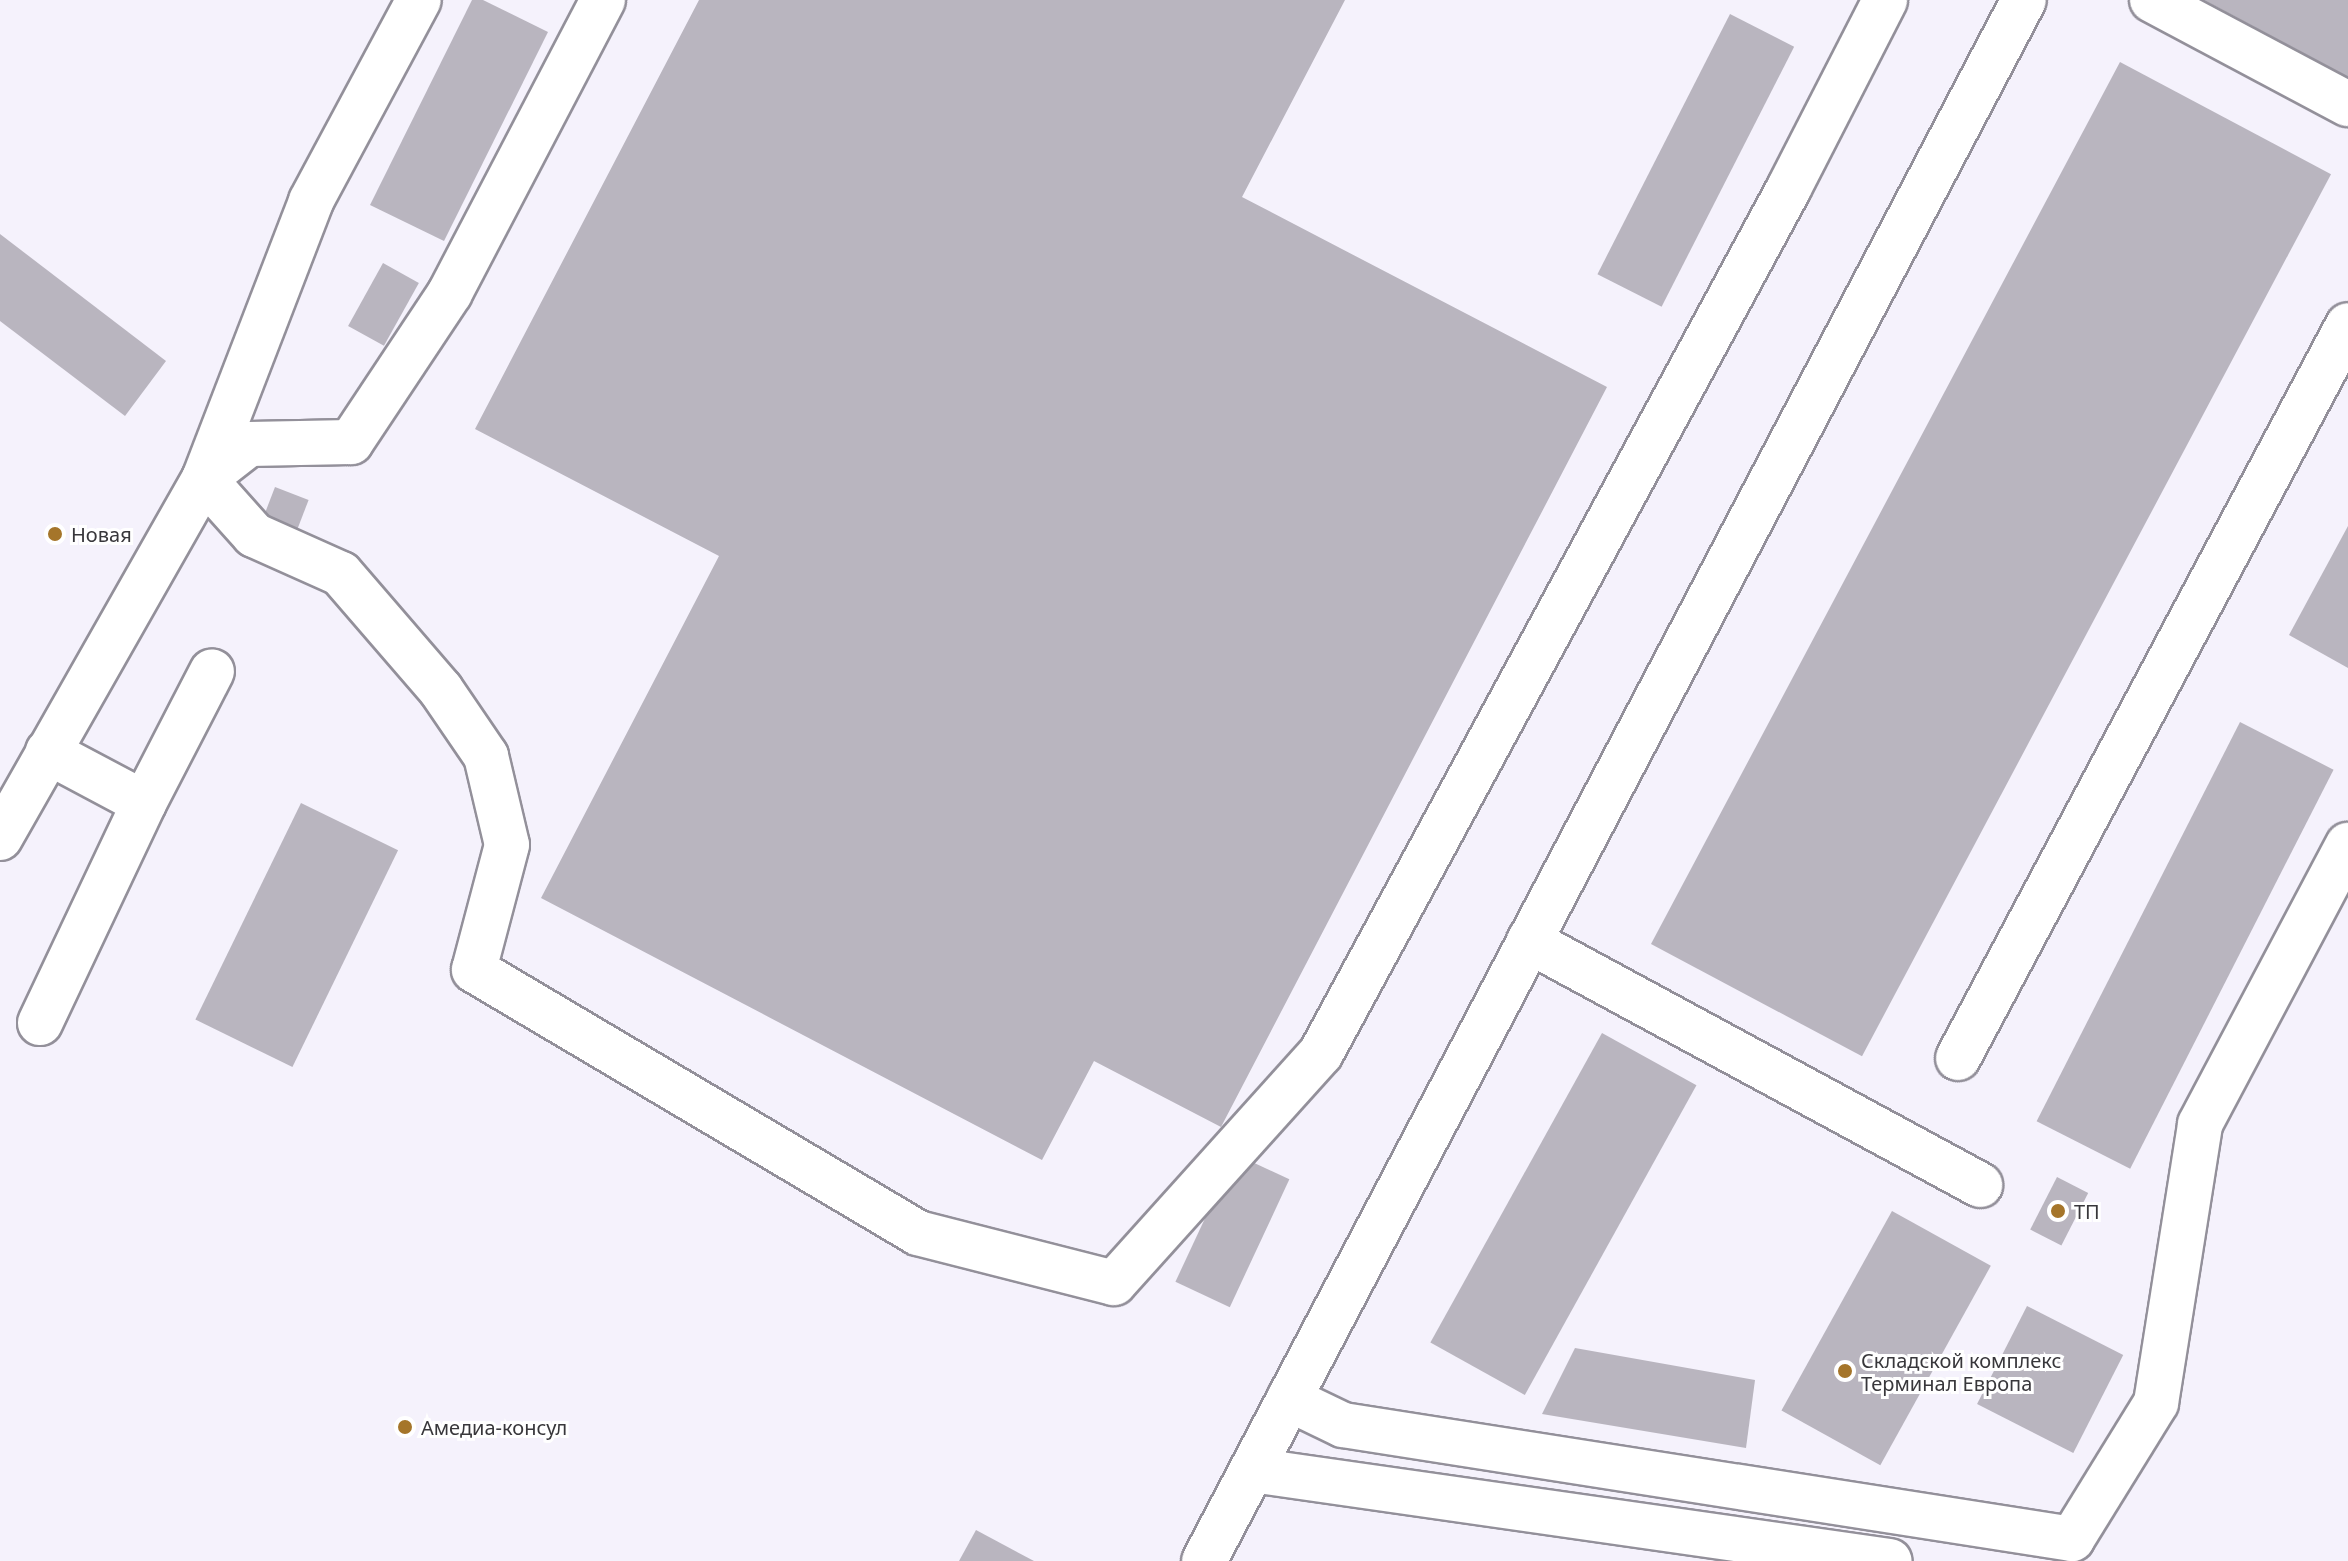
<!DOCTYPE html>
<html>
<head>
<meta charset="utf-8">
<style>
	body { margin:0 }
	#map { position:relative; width:2348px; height:1561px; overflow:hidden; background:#f5f2fc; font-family:"Noto Sans",sans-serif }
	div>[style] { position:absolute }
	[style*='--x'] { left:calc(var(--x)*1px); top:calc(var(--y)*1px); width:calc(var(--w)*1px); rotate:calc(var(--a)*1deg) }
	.building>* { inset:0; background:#b9b5bf; transform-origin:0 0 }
	.roads { filter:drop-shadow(2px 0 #93909a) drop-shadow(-2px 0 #93909a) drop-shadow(0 2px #93909a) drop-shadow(0 -2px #93909a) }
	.minor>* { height:44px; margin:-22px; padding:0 22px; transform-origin:22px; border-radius:22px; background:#fff }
	.dots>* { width:22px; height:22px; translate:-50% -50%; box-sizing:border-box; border:4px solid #fff; border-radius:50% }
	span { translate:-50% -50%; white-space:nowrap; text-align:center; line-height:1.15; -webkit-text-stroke:6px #fff; paint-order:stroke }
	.poi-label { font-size:20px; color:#38373b }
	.left { translate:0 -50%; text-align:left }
</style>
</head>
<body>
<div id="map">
	<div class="building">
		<div style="clip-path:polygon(472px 0,483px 0,548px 32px,444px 241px,370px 205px)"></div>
		<div style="clip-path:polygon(699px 0,1345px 0,1242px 197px,1607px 387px,1221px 1127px,1094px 1061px,1042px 1160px,541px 898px,719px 556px,475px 429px)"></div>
		<div style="clip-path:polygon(2204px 0,2348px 0,2348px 77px)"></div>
		<div style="left:1730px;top:14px;width:72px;height:292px;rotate:27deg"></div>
		<div style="left:2120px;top:62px;width:239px;height:999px;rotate:28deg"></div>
		<div style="clip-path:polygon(0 234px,166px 361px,125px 416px,0 321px)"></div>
		<div style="left:383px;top:263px;width:41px;height:72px;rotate:29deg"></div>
		<div style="left:275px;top:487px;width:36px;height:33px;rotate:21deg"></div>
		<div style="clip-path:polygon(2348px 526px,2348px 668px,2289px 635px)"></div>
		<div style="left:2240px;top:722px;width:105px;height:448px;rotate:27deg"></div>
		<div style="left:301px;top:803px;width:108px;height:241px;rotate:26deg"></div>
		<div style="left:1602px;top:1033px;width:108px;height:354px;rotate:29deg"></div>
		<div style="left:1235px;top:1154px;width:60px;height:141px;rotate:25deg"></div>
		<div style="left:2057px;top:1177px;width:35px;height:59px;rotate:27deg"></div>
		<div style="left:1892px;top:1211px;width:113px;height:228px;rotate:29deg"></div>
		<div style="left:2027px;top:1306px;width:108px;height:110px;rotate:27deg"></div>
		<div style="clip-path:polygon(1575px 1348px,1755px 1380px,1746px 1448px,1542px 1414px)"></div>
		<div style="clip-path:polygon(976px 1530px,1034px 1561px,959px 1561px)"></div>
	</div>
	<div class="roads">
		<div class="minor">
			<div style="--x:603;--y:0;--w:331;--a:117.6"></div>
			<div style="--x:450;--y:293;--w:179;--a:123.6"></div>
			<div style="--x:351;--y:442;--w:102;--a:178.9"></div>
			<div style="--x:249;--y:444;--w:57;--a:142.1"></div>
			<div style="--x:204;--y:479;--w:75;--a:48.2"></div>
			<div style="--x:254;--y:535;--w:95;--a:24.1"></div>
			<div style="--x:341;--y:574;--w:153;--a:49.2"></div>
			<div style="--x:441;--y:690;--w:80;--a:55.7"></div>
			<div style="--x:486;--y:756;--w:91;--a:76.7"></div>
			<div style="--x:507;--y:845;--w:129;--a:104.8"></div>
			<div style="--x:474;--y:970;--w:516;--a:30.64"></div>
			<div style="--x:918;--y:1233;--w:202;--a:14.3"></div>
			<div style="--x:1114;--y:1283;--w:309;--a:-48"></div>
			<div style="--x:1321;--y:1053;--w:983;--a:-61.58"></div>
			<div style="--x:1789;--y:188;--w:211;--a:-62.9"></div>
			<div style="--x:2152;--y:0;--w:222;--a:28"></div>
			<div style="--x:144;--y:803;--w:148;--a:-62.7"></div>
			<div style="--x:0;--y:838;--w:413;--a:-60.4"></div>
			<div style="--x:204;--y:479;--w:298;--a:-68.9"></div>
			<div style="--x:311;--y:201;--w:228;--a:-61.8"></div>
			<div style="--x:1529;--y:941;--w:513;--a:28.41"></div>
			<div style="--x:40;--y:1023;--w:243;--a:-64.7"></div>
			<div style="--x:144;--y:803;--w:109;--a:-152"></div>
			<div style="--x:1958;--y:1058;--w:830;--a:-61.98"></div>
			<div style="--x:1289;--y:1399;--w:60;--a:25.7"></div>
			<div style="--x:1343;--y:1425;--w:738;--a:8.89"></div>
			<div style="--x:2072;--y:1539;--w:160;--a:-58.3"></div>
			<div style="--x:2156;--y:1403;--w:282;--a:-81"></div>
			<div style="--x:2200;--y:1124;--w:316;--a:-62.1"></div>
			<div style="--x:1252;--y:1470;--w:644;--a:8.12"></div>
			<div style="--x:1204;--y:1561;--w:1763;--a:-62.29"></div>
		</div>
	</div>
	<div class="dots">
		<div style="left:55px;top:534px;background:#a5752a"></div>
		<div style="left:2058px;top:1211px;background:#a5752a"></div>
		<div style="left:1845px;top:1371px;background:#a5752a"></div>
		<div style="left:405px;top:1427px;background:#a5752a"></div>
	</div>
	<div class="poi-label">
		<span class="left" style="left:71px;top:534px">Новая</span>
		<span class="left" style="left:2074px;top:1211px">ТП</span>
		<span class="left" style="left:1861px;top:1372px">Складской комплекс<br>Терминал Европа</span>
		<span class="left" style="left:421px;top:1427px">Амедиа-консул</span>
	</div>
</div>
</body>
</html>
